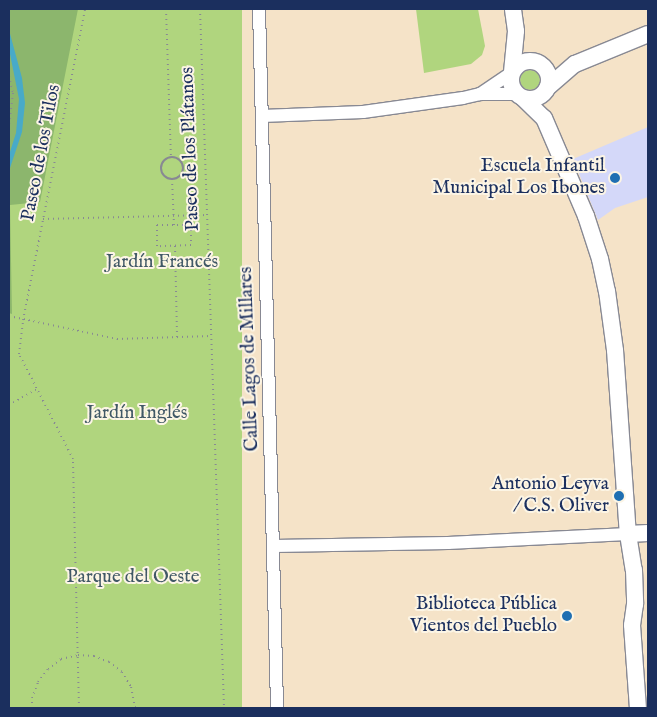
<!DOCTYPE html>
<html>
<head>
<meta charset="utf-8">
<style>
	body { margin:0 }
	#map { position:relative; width:657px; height:717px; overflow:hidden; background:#f5e3c8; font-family:"IM FELL English",serif }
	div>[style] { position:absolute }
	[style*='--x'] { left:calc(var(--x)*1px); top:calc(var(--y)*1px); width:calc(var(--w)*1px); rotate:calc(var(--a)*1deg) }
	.built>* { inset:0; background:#d4d8f9 }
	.green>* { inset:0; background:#b0d57e; transform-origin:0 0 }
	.round { border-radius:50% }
	.forest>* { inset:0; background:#8cb66d }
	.water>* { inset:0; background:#48aac8 }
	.path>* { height:2px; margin-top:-1px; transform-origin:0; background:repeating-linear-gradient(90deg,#888993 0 1px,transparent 0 5px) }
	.path>.ring { margin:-1px; padding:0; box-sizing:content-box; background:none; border:2px solid #888993; border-radius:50% }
	.roads { filter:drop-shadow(1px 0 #888993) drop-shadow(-1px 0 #888993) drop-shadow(0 1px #888993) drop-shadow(0 -1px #888993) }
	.minor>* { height:12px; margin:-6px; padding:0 6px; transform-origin:6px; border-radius:6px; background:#fff }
	.tertiary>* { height:16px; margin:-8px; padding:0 8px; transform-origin:8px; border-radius:8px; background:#fff }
	.tertiary>.ring { margin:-8px; padding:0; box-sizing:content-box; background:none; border:16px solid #fff; border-radius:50% }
	.dots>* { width:14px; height:14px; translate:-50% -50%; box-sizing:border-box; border:2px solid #fcf5e5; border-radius:50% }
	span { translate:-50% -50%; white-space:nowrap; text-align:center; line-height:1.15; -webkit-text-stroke:4px #fcf5e5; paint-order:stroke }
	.street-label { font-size:19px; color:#1b2f5e }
	.poi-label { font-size:19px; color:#1b2f5e }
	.right { translate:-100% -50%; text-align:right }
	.park-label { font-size:19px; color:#405866 }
	.frame { position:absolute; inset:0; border:10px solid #1b2f5e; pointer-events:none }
</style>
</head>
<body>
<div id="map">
	<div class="built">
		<div style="clip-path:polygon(648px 127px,648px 197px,615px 208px,598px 220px,573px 159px)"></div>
	</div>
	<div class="green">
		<div style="left:9px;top:9px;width:233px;height:699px"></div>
		<div style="clip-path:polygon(416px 9px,478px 9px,485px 46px,482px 55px,471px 64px,424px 73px)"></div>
		<div class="round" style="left:520px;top:70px;width:20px;height:20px"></div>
	</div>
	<div class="forest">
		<div style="clip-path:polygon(9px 9px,78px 9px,40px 202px,10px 205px,12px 314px,9px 313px)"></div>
	</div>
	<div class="water">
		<div style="clip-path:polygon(9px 30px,22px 78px,25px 103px,22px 132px,9px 171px,9px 155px,16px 133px,19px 99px,9px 49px)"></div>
	</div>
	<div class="path">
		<div style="--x:166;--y:9;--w:148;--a:88.1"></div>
		<div style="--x:200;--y:9;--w:699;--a:88.03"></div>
		<div style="--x:9;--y:76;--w:17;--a:77"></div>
		<div style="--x:13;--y:93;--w:35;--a:97"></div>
		<div class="ring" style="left:161px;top:157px;width:20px;height:20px"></div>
		<div style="--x:172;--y:179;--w:46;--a:87.5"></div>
		<div style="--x:43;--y:219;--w:164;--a:-1.4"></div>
		<div style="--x:157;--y:225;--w:34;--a:0"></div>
		<div style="--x:191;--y:225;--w:20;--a:90"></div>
		<div style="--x:191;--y:245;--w:34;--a:178"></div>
		<div style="--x:157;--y:246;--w:21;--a:-90"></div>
		<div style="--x:175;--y:246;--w:91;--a:88.7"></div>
		<div style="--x:9;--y:316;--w:110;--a:12"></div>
		<div style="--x:117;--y:339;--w:94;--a:-1.8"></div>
		<div style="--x:9;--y:405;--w:32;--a:-30"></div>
		<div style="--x:32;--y:708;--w:10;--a:-90"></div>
		<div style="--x:32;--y:698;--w:17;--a:-69"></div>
		<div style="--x:38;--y:682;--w:16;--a:-52"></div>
		<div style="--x:48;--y:669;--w:16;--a:-38"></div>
		<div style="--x:61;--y:659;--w:17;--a:-13"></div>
		<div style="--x:78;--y:655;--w:16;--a:4"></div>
		<div style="--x:94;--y:656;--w:16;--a:22"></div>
		<div style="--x:109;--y:662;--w:16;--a:38"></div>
		<div style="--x:122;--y:672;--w:17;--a:59"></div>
		<div style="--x:131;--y:687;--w:21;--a:79"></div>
		<div style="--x:79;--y:708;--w:249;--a:-91.4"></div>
		<div style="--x:73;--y:459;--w:118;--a:-117.2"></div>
		<div style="--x:19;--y:354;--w:34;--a:-83"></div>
		<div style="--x:23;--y:320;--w:317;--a:-78.7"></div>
	</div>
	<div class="roads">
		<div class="minor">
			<div style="--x:259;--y:9;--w:699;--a:88.52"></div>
			<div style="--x:480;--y:94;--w:37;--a:-34"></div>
			<div style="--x:262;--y:116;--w:101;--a:-2.3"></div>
			<div style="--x:363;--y:112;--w:101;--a:-8"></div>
			<div style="--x:463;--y:98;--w:17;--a:-13"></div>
			<div style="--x:480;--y:94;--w:37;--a:0"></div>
			<div style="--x:274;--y:546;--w:174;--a:-1"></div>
			<div style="--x:448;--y:543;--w:180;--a:-2.9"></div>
		</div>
		<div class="tertiary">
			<div class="ring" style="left:511px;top:61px;width:22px;height:22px"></div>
			<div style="--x:512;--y:72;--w:41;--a:-84.4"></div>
			<div style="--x:516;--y:31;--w:22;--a:-98"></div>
			<div style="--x:547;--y:88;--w:37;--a:-41"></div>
			<div style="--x:575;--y:64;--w:79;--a:-22.3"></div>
			<div style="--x:523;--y:98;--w:29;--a:44"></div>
			<div style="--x:544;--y:118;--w:107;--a:66.8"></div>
			<div style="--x:586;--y:216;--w:45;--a:72"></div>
			<div style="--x:600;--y:259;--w:33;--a:78"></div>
			<div style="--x:607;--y:291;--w:60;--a:82.3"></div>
			<div style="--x:615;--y:350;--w:184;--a:86"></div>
			<div style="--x:628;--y:534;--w:36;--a:81"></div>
			<div style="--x:634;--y:570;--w:34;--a:88"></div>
			<div style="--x:635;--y:604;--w:21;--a:98"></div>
			<div style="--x:632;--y:625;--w:83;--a:85.9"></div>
			<div style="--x:628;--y:534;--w:20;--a:-3"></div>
		</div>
	</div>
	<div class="dots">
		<div style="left:615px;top:178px;background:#1f6fb2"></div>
		<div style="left:619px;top:496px;background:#1f6fb2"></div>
		<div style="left:567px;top:616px;background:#1f6fb2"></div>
	</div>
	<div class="street-label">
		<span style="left:191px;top:149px;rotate:-92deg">Paseo de los Plátanos</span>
		<span style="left:42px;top:153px;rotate:-79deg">Paseo de los Tilos</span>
		<span style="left:250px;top:359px;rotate:-92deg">Calle Lagos de Millares</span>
	</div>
	<div class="poi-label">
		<span class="right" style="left:605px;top:178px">Escuela Infantil<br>Municipal Los Ibones</span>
		<span class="right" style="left:609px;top:496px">Antonio Leyva<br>/ C.S. Oliver</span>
		<span class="right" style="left:557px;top:616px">Biblioteca Pública<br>Vientos del Pueblo</span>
	</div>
	<div class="park-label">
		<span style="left:162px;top:263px">Jardín Francés</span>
		<span style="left:137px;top:414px">Jardín Inglés</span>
		<span style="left:133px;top:578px">Parque del Oeste</span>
	</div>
	<div class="frame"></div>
</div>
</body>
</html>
